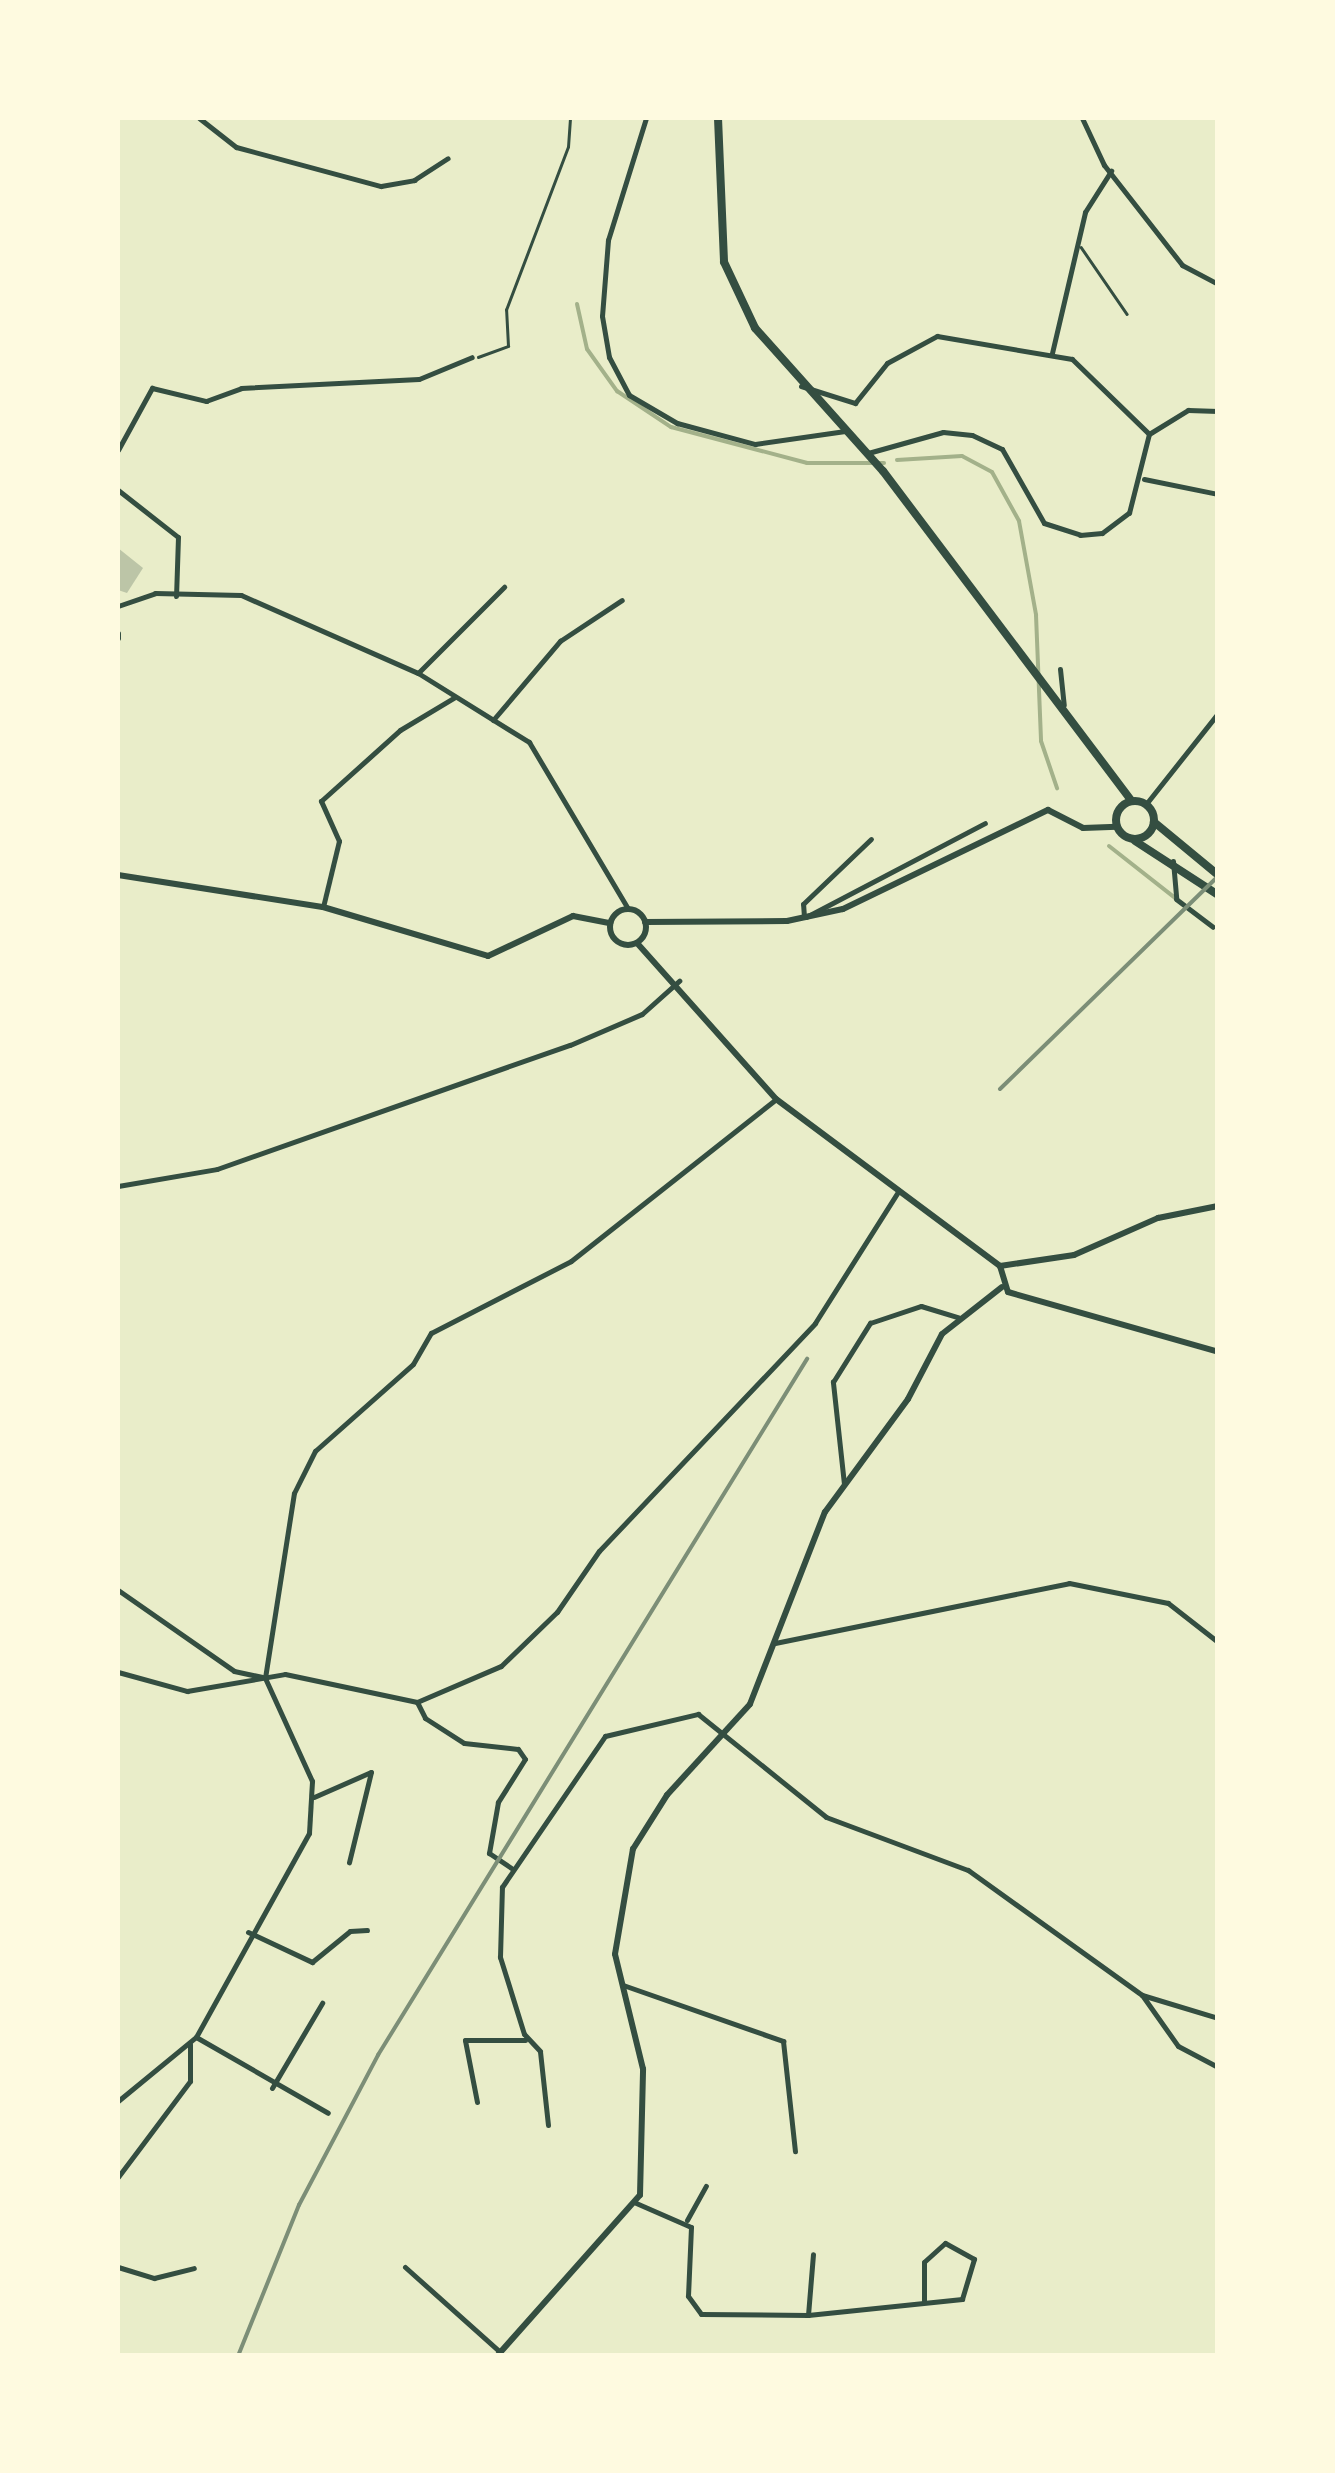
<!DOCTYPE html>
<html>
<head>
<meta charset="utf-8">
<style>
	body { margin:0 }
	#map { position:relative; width:1335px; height:2473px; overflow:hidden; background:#e9edc9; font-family:"IBM Plex Sans",sans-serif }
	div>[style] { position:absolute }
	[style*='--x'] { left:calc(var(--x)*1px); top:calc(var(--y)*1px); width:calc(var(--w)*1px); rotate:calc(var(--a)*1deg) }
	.stream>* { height:4px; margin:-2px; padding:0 2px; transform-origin:2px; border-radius:2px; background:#a3b18a }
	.building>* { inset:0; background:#bcc5a7 }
	.path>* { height:2.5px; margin:-1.25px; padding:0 1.25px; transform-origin:1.25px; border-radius:1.25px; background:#344e41 }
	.service>* { height:2.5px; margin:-1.25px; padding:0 1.25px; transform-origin:1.25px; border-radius:1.25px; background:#344e41 }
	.minor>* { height:5px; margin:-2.5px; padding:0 2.5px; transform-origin:2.5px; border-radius:2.5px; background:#344e41 }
	.tertiary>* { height:6px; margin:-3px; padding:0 3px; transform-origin:3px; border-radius:3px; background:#344e41 }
	.tertiary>.ring { margin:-3px; padding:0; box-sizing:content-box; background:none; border:6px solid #344e41; border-radius:50% }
	.secondary>* { height:8px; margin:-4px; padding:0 4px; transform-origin:4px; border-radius:4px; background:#344e41 }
	.secondary>.ring { margin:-4px; padding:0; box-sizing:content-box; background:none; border:8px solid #344e41; border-radius:50% }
	.rail>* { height:4px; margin:-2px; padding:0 2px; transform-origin:2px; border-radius:2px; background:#7c8e77 }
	span { translate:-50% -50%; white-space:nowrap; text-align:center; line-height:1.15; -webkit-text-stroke:8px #fefae0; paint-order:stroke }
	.frame { position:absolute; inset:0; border:120px solid #fefae0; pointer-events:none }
</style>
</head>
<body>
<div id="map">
	<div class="stream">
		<div style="--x:577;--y:304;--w:46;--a:77.5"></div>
		<div style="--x:587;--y:349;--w:52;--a:54.5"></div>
		<div style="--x:617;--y:391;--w:65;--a:33.7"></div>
		<div style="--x:671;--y:427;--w:141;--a:14.8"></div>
		<div style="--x:807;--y:463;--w:77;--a:0"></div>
		<div style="--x:897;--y:460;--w:65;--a:-3.5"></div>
		<div style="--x:962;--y:456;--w:34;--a:28"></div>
		<div style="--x:992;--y:472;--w:56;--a:61.1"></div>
		<div style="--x:1019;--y:521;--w:96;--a:79.7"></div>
		<div style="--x:1036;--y:615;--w:126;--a:87.7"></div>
		<div style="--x:1041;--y:741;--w:50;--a:71.2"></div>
		<div style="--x:1109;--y:846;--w:84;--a:38.2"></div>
	</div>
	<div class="building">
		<div style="clip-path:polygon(118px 548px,143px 568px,127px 593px,118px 590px)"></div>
	</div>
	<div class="path">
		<div style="--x:478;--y:357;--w:32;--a:-20"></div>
		<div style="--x:508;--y:346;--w:36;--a:-93"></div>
		<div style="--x:506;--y:310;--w:174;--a:-69.2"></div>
		<div style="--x:568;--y:147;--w:29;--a:-86"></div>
	</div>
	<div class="service">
		<div style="--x:1081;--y:247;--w:81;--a:55.5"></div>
	</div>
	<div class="minor">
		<div style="--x:199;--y:118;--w:47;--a:38.1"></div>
		<div style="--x:236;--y:147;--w:150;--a:15.1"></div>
		<div style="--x:381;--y:186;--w:34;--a:-10"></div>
		<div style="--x:414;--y:180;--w:40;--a:-32.9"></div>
		<div style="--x:646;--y:118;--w:128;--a:107.3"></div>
		<div style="--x:608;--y:240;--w:76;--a:94.5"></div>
		<div style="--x:602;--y:316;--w:42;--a:80.3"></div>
		<div style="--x:609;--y:357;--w:43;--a:62.2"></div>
		<div style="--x:629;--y:395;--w:56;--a:30.3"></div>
		<div style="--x:677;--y:423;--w:81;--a:15.1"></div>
		<div style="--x:755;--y:444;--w:91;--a:-8.2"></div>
		<div style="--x:1082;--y:118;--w:52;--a:64.9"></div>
		<div style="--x:1104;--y:165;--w:127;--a:52"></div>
		<div style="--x:1182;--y:265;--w:41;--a:27.8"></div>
		<div style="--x:1052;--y:353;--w:145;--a:-76.8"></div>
		<div style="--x:1085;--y:212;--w:49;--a:-57.6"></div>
		<div style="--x:801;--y:386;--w:57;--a:17.5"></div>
		<div style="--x:855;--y:403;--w:51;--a:-51.3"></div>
		<div style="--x:887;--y:363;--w:57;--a:-28.4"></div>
		<div style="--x:937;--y:336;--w:137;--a:9.7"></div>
		<div style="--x:1072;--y:359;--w:107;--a:44.2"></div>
		<div style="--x:1149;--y:434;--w:46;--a:-31.6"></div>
		<div style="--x:1188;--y:410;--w:30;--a:2"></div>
		<div style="--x:118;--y:450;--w:71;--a:-61.3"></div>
		<div style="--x:152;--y:388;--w:56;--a:13.5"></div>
		<div style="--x:206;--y:401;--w:37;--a:-20"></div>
		<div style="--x:241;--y:388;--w:178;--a:-2.9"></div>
		<div style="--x:419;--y:379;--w:57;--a:-22.5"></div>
		<div style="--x:868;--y:453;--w:78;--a:-15.6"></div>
		<div style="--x:943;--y:432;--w:29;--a:6"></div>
		<div style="--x:972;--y:435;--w:33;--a:25"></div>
		<div style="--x:1002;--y:449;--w:85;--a:60.4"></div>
		<div style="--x:1044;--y:523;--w:38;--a:18"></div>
		<div style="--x:1080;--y:535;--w:22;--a:-5"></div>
		<div style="--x:1102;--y:533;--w:34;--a:-37"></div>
		<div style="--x:1129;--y:513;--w:81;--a:-75.8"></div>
		<div style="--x:1144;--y:479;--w:76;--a:11.5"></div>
		<div style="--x:118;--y:490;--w:76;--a:38.1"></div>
		<div style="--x:178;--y:537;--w:59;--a:91.9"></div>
		<div style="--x:118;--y:606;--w:39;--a:-19"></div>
		<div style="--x:155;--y:593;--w:86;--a:1.3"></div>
		<div style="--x:241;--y:595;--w:193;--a:23.8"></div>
		<div style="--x:418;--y:673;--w:131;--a:31.9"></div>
		<div style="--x:529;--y:742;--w:194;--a:59.3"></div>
		<div style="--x:118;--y:633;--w:5;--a:90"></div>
		<div style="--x:1060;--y:669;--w:36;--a:84"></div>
		<div style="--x:418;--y:673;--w:122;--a:-45"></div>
		<div style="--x:493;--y:720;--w:104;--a:-49.7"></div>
		<div style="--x:560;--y:641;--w:74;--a:-33.5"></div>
		<div style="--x:1146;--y:804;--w:116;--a:-51.6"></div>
		<div style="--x:1173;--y:861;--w:38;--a:85"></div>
		<div style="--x:1176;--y:899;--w:46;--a:37.1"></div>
		<div style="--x:323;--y:907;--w:68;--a:-76.4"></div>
		<div style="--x:339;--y:841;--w:44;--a:-114.2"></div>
		<div style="--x:321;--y:801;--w:106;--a:-41.9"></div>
		<div style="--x:400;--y:730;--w:64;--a:-31"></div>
		<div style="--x:804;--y:917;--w:13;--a:-94"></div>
		<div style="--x:803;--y:904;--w:94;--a:-43.7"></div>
		<div style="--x:806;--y:917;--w:202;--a:-27.7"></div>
		<div style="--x:118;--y:1186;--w:100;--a:-9.7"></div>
		<div style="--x:217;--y:1169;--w:374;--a:-19.4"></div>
		<div style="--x:570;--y:1045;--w:78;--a:-23.3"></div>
		<div style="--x:642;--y:1014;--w:50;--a:-41.7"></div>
		<div style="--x:844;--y:1484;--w:103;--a:-96.2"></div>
		<div style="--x:833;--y:1382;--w:70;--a:-57.9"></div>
		<div style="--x:870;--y:1323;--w:54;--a:-18.4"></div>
		<div style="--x:921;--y:1306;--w:39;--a:17"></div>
		<div style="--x:118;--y:1590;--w:141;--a:34.9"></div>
		<div style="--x:234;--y:1671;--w:29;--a:12"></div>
		<div style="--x:775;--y:1643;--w:300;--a:-11.5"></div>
		<div style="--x:1069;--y:1583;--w:101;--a:11.4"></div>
		<div style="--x:1168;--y:1603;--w:63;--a:38"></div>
		<div style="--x:118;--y:1672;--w:72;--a:15.4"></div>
		<div style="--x:187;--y:1691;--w:99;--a:-9.8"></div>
		<div style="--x:285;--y:1674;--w:135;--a:12"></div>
		<div style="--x:417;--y:1702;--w:18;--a:63"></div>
		<div style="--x:425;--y:1718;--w:46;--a:32.7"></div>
		<div style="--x:464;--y:1743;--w:54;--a:6.3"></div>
		<div style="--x:518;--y:1749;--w:12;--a:55"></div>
		<div style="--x:525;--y:1759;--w:51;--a:122.1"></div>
		<div style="--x:498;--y:1802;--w:52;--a:100"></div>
		<div style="--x:489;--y:1853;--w:29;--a:34"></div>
		<div style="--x:417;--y:1702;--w:91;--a:-23.2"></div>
		<div style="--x:501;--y:1666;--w:78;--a:-44"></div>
		<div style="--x:557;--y:1612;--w:74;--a:-55.5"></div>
		<div style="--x:599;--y:1551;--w:314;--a:-46.5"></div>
		<div style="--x:815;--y:1323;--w:157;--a:-57.7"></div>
		<div style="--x:314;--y:1797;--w:62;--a:-23.7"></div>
		<div style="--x:371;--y:1772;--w:93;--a:103.7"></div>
		<div style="--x:248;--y:1932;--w:71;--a:25.1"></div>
		<div style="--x:312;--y:1962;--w:49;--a:-39.2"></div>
		<div style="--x:350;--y:1931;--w:17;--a:-3"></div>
		<div style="--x:623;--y:1985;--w:170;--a:19.3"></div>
		<div style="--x:783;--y:2041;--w:111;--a:83.8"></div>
		<div style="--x:1142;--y:1995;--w:62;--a:54.8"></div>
		<div style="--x:1178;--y:2046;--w:45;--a:27.7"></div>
		<div style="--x:196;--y:2037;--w:152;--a:29.9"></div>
		<div style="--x:272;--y:2088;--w:99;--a:-59.5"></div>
		<div style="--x:118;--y:2101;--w:101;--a:-39.4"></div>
		<div style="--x:196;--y:2037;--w:233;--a:-61"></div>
		<div style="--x:309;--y:1833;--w:52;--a:-86.7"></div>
		<div style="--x:312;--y:1781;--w:113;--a:-114.5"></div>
		<div style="--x:265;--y:1678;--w:187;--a:-81.1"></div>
		<div style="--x:294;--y:1493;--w:47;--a:-63.4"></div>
		<div style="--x:315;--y:1451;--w:131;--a:-41.6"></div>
		<div style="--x:413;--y:1364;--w:36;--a:-60"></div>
		<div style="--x:431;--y:1333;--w:157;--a:-27.2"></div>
		<div style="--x:571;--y:1261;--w:261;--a:-38.3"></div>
		<div style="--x:477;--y:2102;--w:63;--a:-101"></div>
		<div style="--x:465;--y:2040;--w:60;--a:0"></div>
		<div style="--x:548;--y:2125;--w:74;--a:-96.2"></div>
		<div style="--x:540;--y:2051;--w:23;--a:-133"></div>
		<div style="--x:524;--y:2034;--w:81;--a:-107.3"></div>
		<div style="--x:500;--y:1957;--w:70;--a:-88.4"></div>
		<div style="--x:502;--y:1887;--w:183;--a:-55.7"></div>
		<div style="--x:605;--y:1736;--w:96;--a:-13.3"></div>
		<div style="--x:698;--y:1714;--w:164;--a:38.8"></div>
		<div style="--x:826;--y:1817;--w:152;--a:20.5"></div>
		<div style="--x:968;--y:1870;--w:214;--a:35.7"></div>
		<div style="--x:1142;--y:1995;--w:79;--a:16.8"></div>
		<div style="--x:118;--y:2177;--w:120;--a:-53.1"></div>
		<div style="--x:190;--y:2081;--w:37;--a:-90"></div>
		<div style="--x:636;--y:2203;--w:60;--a:23.6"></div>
		<div style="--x:691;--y:2227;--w:69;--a:92.5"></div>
		<div style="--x:688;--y:2296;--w:22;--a:54"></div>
		<div style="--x:701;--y:2314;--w:107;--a:0.5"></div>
		<div style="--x:808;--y:2315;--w:155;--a:-5.9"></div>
		<div style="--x:962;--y:2299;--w:42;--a:-73.3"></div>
		<div style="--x:974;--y:2259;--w:33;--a:-151"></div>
		<div style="--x:945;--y:2243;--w:28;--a:138"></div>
		<div style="--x:924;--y:2262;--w:40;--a:90"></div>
		<div style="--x:687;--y:2220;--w:39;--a:-61"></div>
		<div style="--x:118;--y:2267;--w:38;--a:17"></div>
		<div style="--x:154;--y:2278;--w:41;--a:-14"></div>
		<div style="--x:405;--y:2267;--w:127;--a:41.8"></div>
		<div style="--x:808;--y:2315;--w:61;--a:-85.3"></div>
	</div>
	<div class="tertiary">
		<div style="--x:118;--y:875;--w:207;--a:8.9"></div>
		<div style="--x:323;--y:907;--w:172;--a:16.5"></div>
		<div style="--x:488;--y:956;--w:94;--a:-25.2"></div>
		<div style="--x:573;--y:916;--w:38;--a:11"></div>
		<div class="ring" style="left:610px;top:909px;width:30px;height:30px"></div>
		<div style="--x:645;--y:922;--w:142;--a:-0.4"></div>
		<div style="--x:787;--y:921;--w:57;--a:-12.1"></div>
		<div style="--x:843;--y:909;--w:228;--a:-25.8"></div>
		<div style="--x:1048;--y:810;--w:39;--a:27"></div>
		<div style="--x:1083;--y:828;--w:34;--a:-2"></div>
		<div style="--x:637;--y:943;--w:209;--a:48.3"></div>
		<div style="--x:776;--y:1099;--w:279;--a:36.7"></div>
		<div style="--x:1000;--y:1266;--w:27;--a:73"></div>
		<div style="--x:1008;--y:1292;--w:218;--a:15.9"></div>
		<div style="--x:1000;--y:1266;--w:75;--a:-8.5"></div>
		<div style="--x:1074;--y:1255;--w:92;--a:-23.8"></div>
		<div style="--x:1158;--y:1218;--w:61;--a:-11.3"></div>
		<div style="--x:497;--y:2356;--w:215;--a:-48.4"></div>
		<div style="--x:640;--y:2195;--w:126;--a:-88.6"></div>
		<div style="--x:643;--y:2069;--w:118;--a:-103.7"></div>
		<div style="--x:615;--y:1954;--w:107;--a:-80.3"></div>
		<div style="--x:633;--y:1849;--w:64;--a:-57.8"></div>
		<div style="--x:667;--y:1795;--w:123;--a:-47.6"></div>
		<div style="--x:750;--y:1704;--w:206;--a:-68.7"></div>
		<div style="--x:825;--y:1512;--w:140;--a:-53.7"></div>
		<div style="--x:908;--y:1399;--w:73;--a:-62.4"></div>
		<div style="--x:942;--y:1334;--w:76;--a:-38.1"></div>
	</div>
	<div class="secondary">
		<div style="--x:718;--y:118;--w:144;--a:87.6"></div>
		<div style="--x:724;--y:262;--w:73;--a:64.8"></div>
		<div style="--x:755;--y:328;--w:192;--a:48.2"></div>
		<div style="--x:883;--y:471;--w:413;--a:53"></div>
		<div class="ring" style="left:1116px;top:801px;width:30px;height:30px"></div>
		<div style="--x:1154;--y:822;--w:83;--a:39.6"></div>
		<div style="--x:1135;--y:841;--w:99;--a:33"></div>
	</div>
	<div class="rail">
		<div style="--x:1000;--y:1089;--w:305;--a:-44.3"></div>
		<div style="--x:238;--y:2356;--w:163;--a:-68"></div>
		<div style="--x:299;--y:2205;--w:170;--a:-62.2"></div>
		<div style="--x:378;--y:2055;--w:818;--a:-58.35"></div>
	</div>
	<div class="frame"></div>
</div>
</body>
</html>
